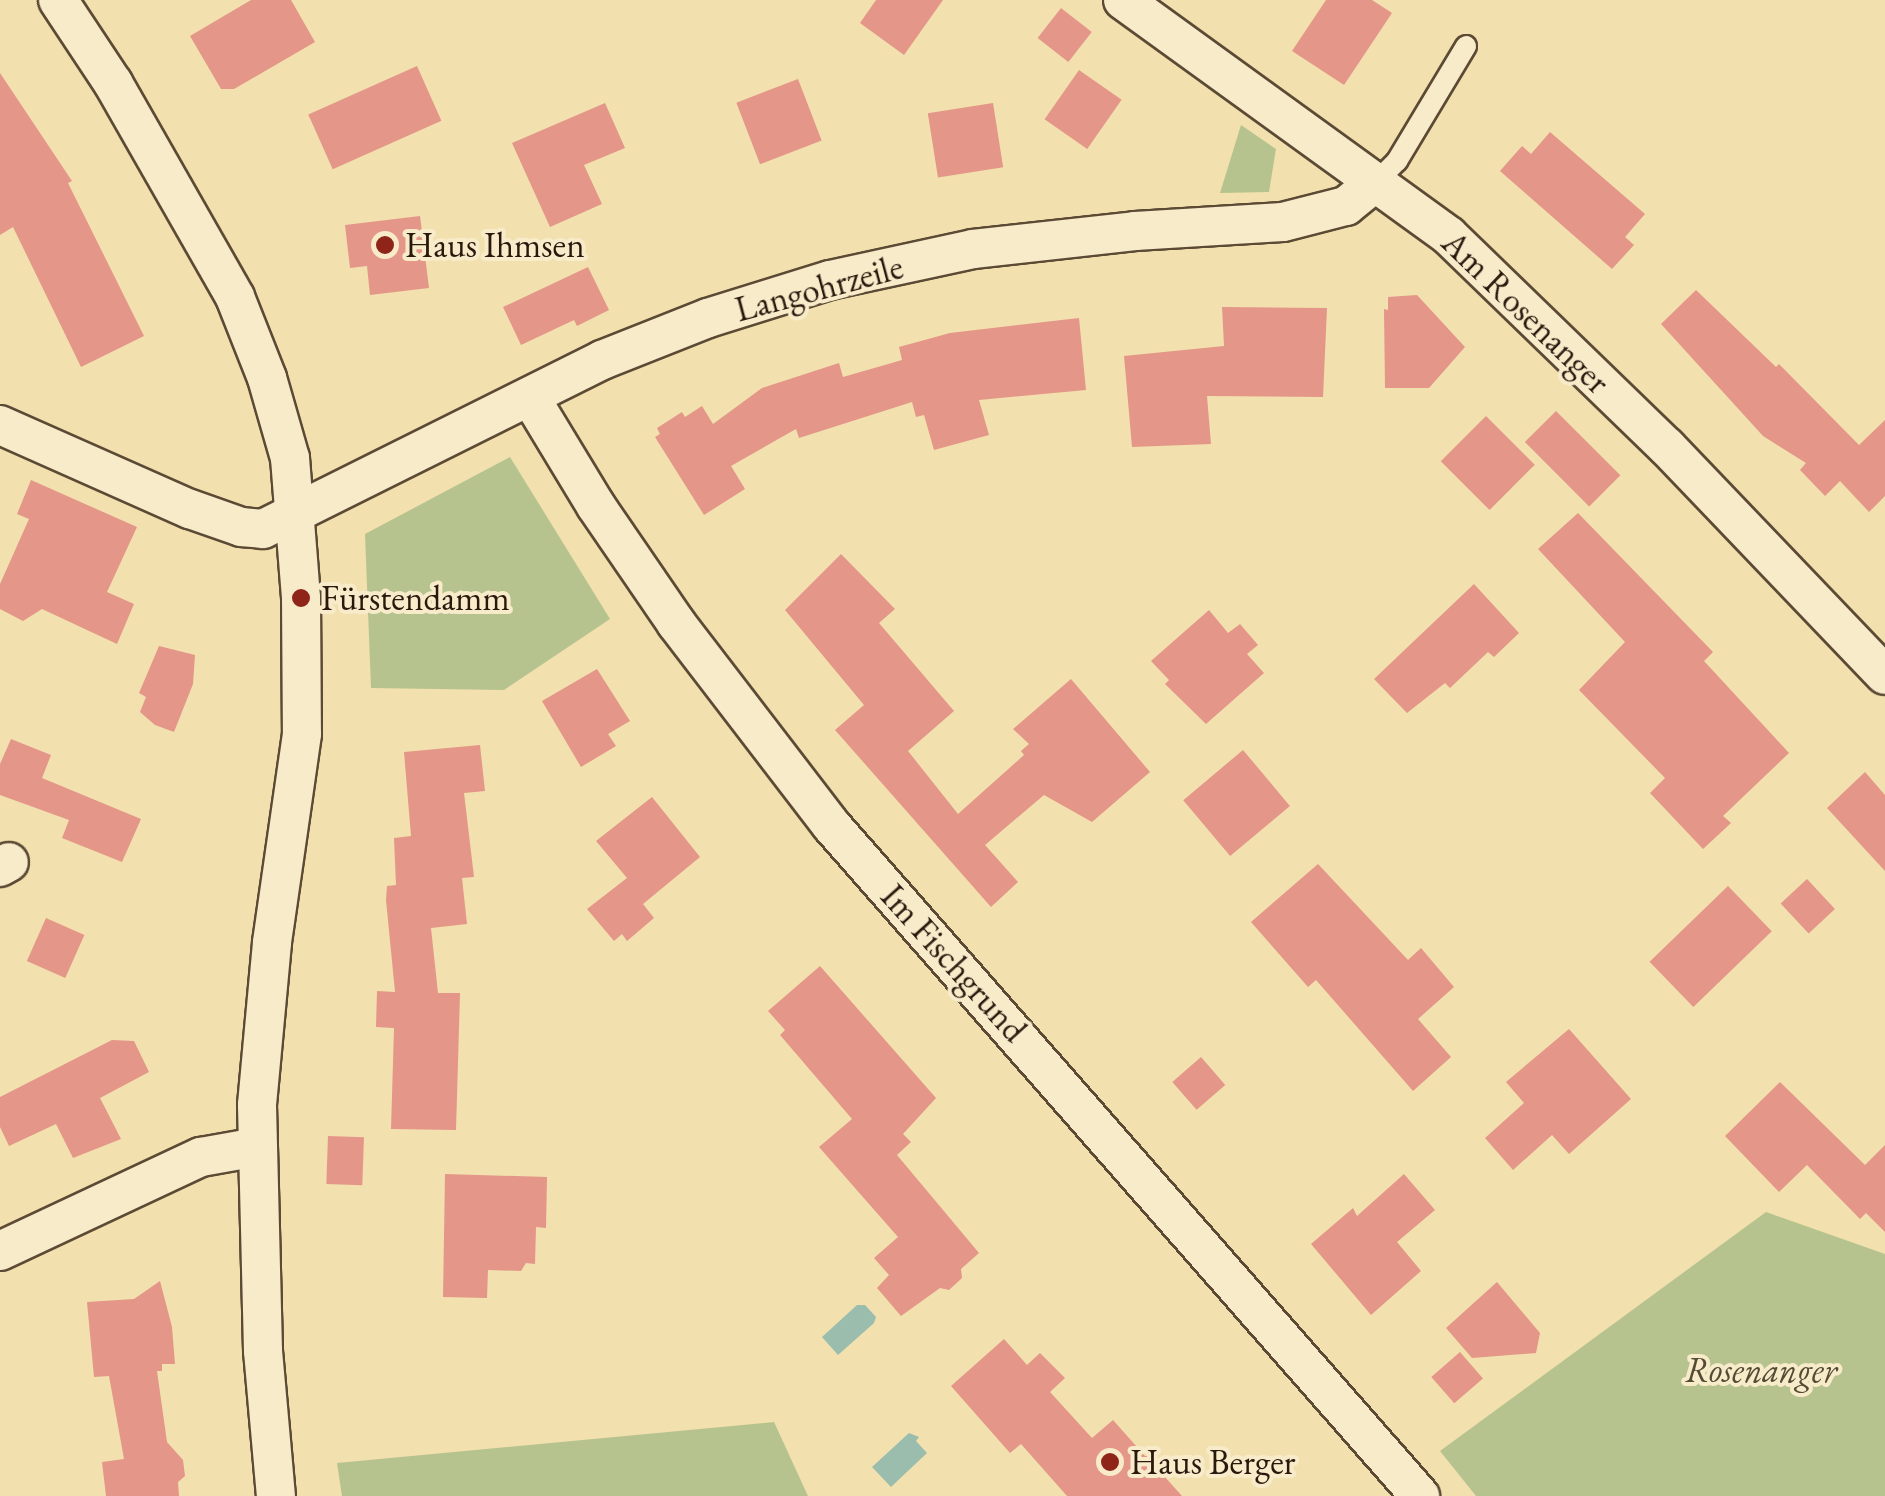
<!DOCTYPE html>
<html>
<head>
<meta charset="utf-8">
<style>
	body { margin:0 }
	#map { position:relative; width:1885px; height:1496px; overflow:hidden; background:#f2e0ae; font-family:"EB Garamond",serif }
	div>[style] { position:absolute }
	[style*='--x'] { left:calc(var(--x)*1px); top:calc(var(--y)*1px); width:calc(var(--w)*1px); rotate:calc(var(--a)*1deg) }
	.green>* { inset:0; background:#b6c38e }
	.water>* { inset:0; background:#9bbdae }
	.building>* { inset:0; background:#e49688; transform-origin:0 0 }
	.roads { filter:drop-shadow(2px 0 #5c4a35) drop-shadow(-2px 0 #5c4a35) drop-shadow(0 2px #5c4a35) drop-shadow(0 -2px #5c4a35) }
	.lane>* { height:20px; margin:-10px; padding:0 10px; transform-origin:10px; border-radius:10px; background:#f7ebca }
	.street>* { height:38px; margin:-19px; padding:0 19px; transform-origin:19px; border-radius:19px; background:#f7ebca }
	.dots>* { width:28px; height:28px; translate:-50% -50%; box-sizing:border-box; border:5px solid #f7ebca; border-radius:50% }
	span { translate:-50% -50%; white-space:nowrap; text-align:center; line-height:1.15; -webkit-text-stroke:8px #f7ebca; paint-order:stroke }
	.poi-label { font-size:35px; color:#2a180d }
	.left { translate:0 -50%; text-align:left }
	.street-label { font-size:35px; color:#2a180d }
	.park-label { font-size:35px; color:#544b34; font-style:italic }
</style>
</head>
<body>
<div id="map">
	<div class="green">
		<div style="clip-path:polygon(1241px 125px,1276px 149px,1269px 192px,1220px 193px)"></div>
		<div style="clip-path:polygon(510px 457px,610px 619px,504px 690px,371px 688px,365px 534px)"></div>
		<div style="clip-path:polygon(1766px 1212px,1885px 1254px,1885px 1496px,1476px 1496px,1440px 1451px)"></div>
		<div style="clip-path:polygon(774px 1422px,808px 1496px,342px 1496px,337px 1463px)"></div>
	</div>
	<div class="water">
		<div style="clip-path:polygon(857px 1305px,865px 1305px,876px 1317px,874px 1323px,838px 1355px,822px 1337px)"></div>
		<div style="clip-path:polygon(909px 1433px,919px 1437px,916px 1441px,927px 1453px,891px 1487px,872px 1467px)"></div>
	</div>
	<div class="building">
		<div style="clip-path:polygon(251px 0,291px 0,315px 42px,234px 89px,221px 89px,190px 36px)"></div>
		<div style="clip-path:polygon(876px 0,943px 0,904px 55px,860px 23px)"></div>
		<div style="clip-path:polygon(1326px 0,1372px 0,1392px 13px,1344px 85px,1292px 51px)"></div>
		<div style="left:1061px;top:8px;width:39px;height:38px;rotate:38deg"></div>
		<div style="left:417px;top:66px;width:60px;height:119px;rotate:66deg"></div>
		<div style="left:1079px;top:70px;width:52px;height:60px;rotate:35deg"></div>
		<div style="clip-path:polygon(0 73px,72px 181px,68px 183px,144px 336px,81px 367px,13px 227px,0 235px)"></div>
		<div style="left:798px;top:79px;width:66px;height:66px;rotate:69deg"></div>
		<div style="clip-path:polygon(605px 103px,625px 148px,584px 165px,602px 204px,550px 227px,512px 143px)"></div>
		<div style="left:993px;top:103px;width:65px;height:66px;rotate:81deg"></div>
		<div style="clip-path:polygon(1550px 132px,1645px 214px,1625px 237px,1634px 245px,1612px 269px,1500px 171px,1522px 146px,1531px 154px)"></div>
		<div style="clip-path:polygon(420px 216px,429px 288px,370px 295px,367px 266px,350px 268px,345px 225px)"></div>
		<div style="clip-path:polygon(588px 267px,609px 310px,577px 326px,574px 320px,521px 345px,503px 307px)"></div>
		<div style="clip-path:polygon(1696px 290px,1776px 367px,1779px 364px,1859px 445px,1885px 420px,1885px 496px,1869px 512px,1840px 481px,1825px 496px,1800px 470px,1806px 463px,1763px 436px,1661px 324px)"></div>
		<div style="clip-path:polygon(1417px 295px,1465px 347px,1429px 388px,1385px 388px,1384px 309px,1388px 310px,1388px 297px)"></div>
		<div style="clip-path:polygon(1222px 307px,1327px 308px,1323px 397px,1207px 396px,1211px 444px,1132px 447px,1124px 356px,1224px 346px)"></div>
		<div style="clip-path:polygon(1079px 318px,1086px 390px,979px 400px,989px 435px,934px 450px,924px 415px,916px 417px,912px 402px,799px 438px,796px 429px,731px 466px,745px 489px,704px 515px,655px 437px,660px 434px,657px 428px,682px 412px,685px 417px,702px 406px,713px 424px,762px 388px,839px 363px,843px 377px,902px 360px,899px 347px,950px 333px)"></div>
		<div style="left:1556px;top:411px;width:91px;height:44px;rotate:45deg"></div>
		<div style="left:1486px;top:416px;width:69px;height:64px;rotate:45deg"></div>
		<div style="clip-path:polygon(31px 480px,137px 527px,107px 592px,134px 604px,117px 644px,42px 609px,23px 621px,0 609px,0 584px,29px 519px,17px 514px)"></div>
		<div style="clip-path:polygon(1578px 513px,1713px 652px,1704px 661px,1789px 753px,1723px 816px,1731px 823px,1703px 849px,1650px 793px,1665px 778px,1579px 690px,1625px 642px,1538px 549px)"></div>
		<div style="clip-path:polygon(841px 554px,895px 609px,879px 623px,954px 711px,908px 751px,958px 814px,1024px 755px,1021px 751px,1029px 744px,1013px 729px,1071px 679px,1150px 772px,1092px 822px,1044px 795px,985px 845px,1018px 882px,991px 907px,835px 730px,864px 705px,785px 610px)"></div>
		<div style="clip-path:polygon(1474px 584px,1519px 633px,1494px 657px,1488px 652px,1450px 688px,1445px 683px,1407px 713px,1374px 679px)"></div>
		<div style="clip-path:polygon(1209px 610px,1228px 633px,1240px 624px,1258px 645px,1247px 654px,1264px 673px,1206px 724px,1165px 684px,1169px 680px,1151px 661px)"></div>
		<div style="clip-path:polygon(159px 646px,195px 655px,193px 684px,174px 732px,155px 725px,140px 712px,146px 697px,139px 693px)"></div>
		<div style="clip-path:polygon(597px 669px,630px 721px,608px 734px,616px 746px,581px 767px,542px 701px)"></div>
		<div style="clip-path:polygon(11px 739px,51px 755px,42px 778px,141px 819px,122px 862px,62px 838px,69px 820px,0 795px,0 764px)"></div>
		<div style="clip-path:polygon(480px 745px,485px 791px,464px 793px,474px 877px,462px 878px,467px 924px,431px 928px,438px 993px,460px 993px,456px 1130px,391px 1129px,394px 1028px,376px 1027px,377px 991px,395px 992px,386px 900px,387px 886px,396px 885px,394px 838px,411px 836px,404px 752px)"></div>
		<div style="left:1243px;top:750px;width:73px;height:78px;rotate:50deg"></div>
		<div style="clip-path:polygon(1865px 772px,1885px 795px,1885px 871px,1827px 808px)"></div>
		<div style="clip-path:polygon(652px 797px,700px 857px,643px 904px,654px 918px,627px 941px,622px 934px,614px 941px,587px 909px,627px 878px,596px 841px)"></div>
		<div style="clip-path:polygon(1318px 864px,1408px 960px,1421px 948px,1454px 987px,1418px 1019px,1451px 1057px,1413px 1091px,1316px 980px,1308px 987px,1251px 922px)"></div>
		<div style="left:1807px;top:879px;width:41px;height:36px;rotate:47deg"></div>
		<div style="left:1728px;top:886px;width:63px;height:109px;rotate:46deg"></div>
		<div style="left:46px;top:918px;width:42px;height:47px;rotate:24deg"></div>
		<div style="clip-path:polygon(820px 966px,936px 1098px,903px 1134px,911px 1142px,897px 1155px,979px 1253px,961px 1269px,962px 1278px,949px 1290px,940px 1288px,901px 1316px,877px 1288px,889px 1275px,874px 1258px,898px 1237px,819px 1147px,852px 1119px,780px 1035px,785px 1030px,768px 1011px)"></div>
		<div style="clip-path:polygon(1569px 1029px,1631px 1099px,1569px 1154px,1552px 1135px,1513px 1170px,1485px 1138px,1524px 1103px,1506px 1082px)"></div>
		<div style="clip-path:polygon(112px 1040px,134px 1041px,149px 1072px,100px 1098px,121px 1139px,73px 1158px,56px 1124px,9px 1146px,0 1127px,0 1097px)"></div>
		<div style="left:1201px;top:1057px;width:37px;height:38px;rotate:49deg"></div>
		<div style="clip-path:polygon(1780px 1082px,1865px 1165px,1885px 1145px,1885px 1232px,1866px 1213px,1860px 1219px,1807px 1165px,1779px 1192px,1725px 1136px)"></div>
		<div style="left:328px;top:1136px;width:36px;height:48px;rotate:2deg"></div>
		<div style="clip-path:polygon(445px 1174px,547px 1177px,546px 1228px,536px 1227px,535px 1264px,526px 1263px,521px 1271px,488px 1270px,487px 1298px,443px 1297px)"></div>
		<div style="clip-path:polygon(1404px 1174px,1435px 1210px,1397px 1242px,1421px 1271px,1371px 1315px,1311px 1244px,1353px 1208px,1357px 1216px)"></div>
		<div style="clip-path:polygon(160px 1281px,172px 1327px,175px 1364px,162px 1364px,162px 1371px,157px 1371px,167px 1442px,183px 1460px,185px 1476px,178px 1482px,179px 1496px,106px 1496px,102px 1462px,124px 1459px,109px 1376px,94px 1377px,87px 1302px,134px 1299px)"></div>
		<div style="clip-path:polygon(1497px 1282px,1540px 1333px,1536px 1353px,1472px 1358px,1446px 1328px)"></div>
		<div style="clip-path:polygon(1004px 1339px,1027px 1365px,1040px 1353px,1065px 1378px,1050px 1392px,1092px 1438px,1113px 1420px,1145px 1456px,1156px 1457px,1156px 1467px,1182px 1496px,1067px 1496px,1021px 1444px,1010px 1453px,951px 1386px)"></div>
		<div style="left:1460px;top:1352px;width:35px;height:38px;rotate:49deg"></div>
	</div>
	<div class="roads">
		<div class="lane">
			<div style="--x:1376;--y:182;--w:30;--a:-45"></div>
			<div style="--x:1397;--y:161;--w:134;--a:-59"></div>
		</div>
		<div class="street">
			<div style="--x:58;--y:0;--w:100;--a:56.5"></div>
			<div style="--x:113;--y:83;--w:246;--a:60.3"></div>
			<div style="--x:235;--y:297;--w:87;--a:68.4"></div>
			<div style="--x:267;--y:378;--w:83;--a:74"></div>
			<div style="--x:290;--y:458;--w:140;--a:85.5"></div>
			<div style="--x:301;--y:598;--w:136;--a:89.6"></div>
			<div style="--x:302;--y:734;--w:211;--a:98.2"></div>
			<div style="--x:272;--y:943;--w:163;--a:95.3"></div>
			<div style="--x:257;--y:1105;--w:246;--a:88.6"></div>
			<div style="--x:263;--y:1351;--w:146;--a:84.9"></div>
			<div style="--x:1123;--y:0;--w:402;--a:35.9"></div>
			<div style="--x:1449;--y:236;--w:303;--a:44.1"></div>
			<div style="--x:1667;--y:447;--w:315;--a:46.3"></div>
			<div style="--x:530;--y:397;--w:127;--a:58.8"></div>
			<div style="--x:596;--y:506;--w:142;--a:55.6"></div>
			<div style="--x:676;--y:623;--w:255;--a:52.5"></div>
			<div style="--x:831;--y:825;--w:893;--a:48.72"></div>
			<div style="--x:0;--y:425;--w:208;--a:23.9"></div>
			<div style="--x:190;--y:509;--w:54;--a:19.4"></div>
			<div style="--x:241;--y:527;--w:22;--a:5"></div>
			<div style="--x:263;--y:529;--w:379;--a:-26.5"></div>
			<div style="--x:602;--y:360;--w:114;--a:-21.6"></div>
			<div style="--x:708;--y:318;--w:128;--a:-17.3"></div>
			<div style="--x:830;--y:280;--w:146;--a:-12.2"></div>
			<div style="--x:973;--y:249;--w:163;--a:-6.3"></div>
			<div style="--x:1135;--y:231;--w:148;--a:-3.5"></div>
			<div style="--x:1283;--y:222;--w:65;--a:-14.3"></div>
			<div style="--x:1346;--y:206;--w:38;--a:-39"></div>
			<div style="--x:0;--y:867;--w:10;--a:-29"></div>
			<div style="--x:0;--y:1251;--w:222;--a:-25.1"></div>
			<div style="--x:201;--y:1157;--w:57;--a:-10.1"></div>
		</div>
	</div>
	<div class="dots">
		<div style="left:385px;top:245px;background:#8f2418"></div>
		<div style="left:301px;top:598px;background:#8f2418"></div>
		<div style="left:1110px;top:1462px;background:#8f2418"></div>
	</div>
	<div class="poi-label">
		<span class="left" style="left:405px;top:245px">Haus Ihmsen</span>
		<span class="left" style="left:321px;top:598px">Fürstendamm</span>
		<span class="left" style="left:1130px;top:1462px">Haus Berger</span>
	</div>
	<div class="street-label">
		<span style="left:819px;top:288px;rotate:-15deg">Langohrzeile</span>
		<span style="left:1526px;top:312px;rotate:44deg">Am Rosenanger</span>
		<span style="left:954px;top:963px;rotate:48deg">Im Fischgrund</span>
	</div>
	<div class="park-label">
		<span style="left:1761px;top:1370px">Rosenanger</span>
	</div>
</div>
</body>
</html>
